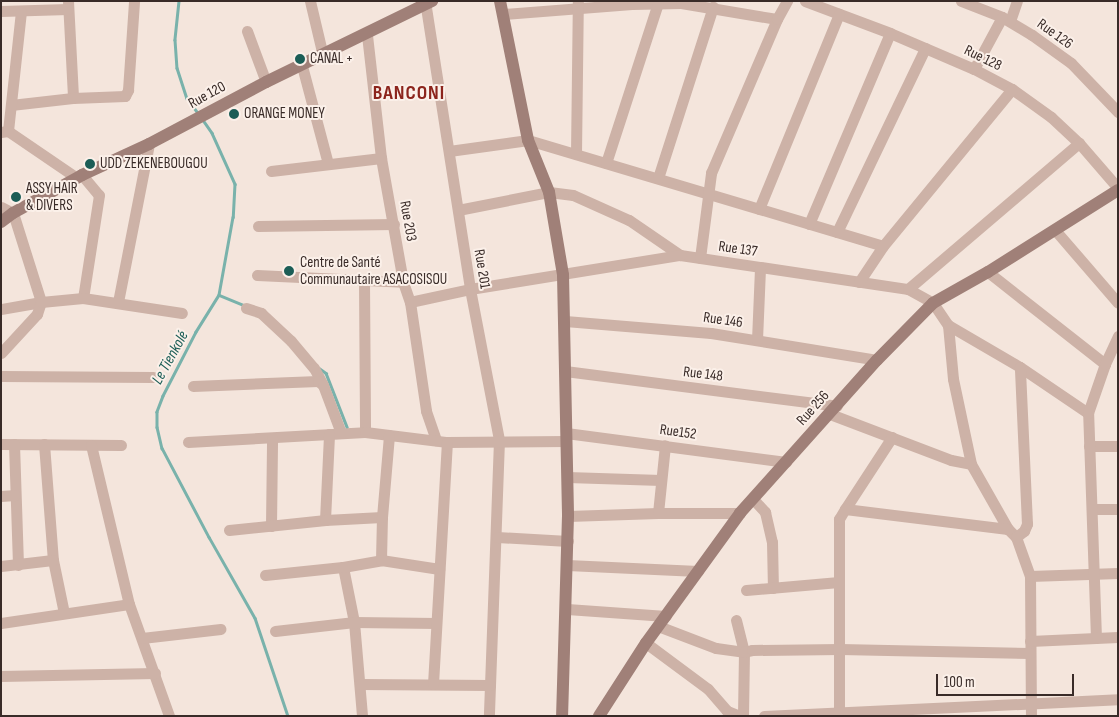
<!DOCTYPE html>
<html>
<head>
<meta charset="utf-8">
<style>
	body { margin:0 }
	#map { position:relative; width:1119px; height:717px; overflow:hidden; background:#f4e5dc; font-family:"Sofia Sans Condensed",sans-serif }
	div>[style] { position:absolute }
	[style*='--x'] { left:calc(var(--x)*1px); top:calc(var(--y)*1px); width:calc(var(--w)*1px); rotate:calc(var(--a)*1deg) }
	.stream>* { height:2.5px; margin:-1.25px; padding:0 1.25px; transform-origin:1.25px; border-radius:1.25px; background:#79b2ab }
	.street>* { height:11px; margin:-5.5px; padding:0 5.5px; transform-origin:5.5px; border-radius:5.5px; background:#cdb2a7 }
	.secondary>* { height:12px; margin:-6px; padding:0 6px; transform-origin:6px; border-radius:6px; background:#a08078 }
	.dots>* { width:14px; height:14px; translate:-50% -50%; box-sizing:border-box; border:2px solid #fbf0e9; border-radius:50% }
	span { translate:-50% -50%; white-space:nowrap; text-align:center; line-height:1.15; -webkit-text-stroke:4px #fbf0e9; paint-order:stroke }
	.street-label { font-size:15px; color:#392b28 }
	.poi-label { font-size:15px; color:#392b28 }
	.left { translate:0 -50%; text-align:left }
	.water-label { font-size:16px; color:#1b5d56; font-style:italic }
	.district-label { font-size:20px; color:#8c241c; font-weight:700; letter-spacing:1px }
	.frame { position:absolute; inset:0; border:2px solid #392b28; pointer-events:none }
	.scale { position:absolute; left:936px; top:674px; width:138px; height:22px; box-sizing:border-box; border:2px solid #392b28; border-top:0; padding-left:6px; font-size:15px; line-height:18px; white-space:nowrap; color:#392b28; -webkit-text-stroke:4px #fbf0e9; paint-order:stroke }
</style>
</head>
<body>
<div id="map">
	<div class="stream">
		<div style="--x:179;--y:1;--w:39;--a:96"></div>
		<div style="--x:175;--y:40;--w:28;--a:86"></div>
		<div style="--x:177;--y:68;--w:32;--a:72"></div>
		<div style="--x:187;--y:98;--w:19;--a:54"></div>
		<div style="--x:203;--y:120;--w:16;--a:55"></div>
		<div style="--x:212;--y:133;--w:56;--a:65.7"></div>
		<div style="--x:235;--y:184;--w:33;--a:93"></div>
		<div style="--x:233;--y:217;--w:79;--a:100.2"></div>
		<div style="--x:219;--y:295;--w:44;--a:121.9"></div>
		<div style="--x:196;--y:332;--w:72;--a:117.3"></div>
		<div style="--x:163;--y:396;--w:17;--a:111"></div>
		<div style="--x:157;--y:412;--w:15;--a:90"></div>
		<div style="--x:157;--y:427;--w:22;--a:77"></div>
		<div style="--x:162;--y:448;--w:101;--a:62.2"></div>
		<div style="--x:209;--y:537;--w:93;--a:60.4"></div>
		<div style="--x:255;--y:618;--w:103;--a:71.4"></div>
		<div style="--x:219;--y:295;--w:27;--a:22"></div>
		<div style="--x:319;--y:368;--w:9;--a:36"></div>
		<div style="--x:326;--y:373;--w:58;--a:68.7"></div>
	</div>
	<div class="street">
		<div style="--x:68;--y:1;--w:97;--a:87"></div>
		<div style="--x:310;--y:1;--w:57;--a:76.7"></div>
		<div style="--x:425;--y:1;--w:291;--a:81.1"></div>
		<div style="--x:470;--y:289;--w:154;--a:79.1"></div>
		<div style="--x:499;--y:440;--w:276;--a:92.1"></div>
		<div style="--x:805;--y:1;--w:91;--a:20.6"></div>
		<div style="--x:890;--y:33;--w:91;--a:23.2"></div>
		<div style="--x:974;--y:69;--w:43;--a:27.8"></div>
		<div style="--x:1012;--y:89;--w:48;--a:35.7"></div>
		<div style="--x:1051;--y:117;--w:38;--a:43"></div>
		<div style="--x:1079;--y:143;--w:60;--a:49.1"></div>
		<div style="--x:961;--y:1;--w:44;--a:21.3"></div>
		<div style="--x:1002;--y:17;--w:35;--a:31"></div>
		<div style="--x:1032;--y:35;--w:48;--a:35.7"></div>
		<div style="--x:1071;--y:63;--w:68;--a:46.2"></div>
		<div style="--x:1;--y:11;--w:67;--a:-1.7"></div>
		<div style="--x:503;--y:14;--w:129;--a:-4.4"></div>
		<div style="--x:632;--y:4;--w:49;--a:-1.2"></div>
		<div style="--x:681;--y:3;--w:97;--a:9.5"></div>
		<div style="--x:1010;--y:21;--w:21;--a:-71"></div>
		<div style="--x:247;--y:31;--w:54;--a:69.6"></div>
		<div style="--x:367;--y:35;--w:124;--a:83.5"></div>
		<div style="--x:381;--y:158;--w:126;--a:79.9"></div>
		<div style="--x:403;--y:282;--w:21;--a:71"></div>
		<div style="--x:410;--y:302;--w:110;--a:81.6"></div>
		<div style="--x:426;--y:411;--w:31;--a:71"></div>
		<div style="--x:302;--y:66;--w:101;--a:75.1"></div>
		<div style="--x:974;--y:69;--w:59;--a:-61.7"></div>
		<div style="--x:11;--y:105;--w:62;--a:-6.4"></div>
		<div style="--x:73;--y:98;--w:52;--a:-2.2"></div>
		<div style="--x:125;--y:96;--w:7;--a:-63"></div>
		<div style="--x:128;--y:90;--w:89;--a:-86.1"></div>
		<div style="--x:8;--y:131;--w:120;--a:-83.8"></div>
		<div style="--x:1;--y:132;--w:7;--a:-8"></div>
		<div style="--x:8;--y:131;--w:83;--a:34.3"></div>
		<div style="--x:449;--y:151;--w:80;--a:-7.9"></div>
		<div style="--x:528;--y:140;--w:370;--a:16.6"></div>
		<div style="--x:576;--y:154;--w:153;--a:-89.3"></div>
		<div style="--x:606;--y:163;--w:168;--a:-72"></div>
		<div style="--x:271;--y:171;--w:111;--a:-6.7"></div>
		<div style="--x:82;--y:175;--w:26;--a:50"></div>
		<div style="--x:99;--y:195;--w:104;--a:98.8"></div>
		<div style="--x:658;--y:178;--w:180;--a:-72.2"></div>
		<div style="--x:1;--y:207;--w:13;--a:27"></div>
		<div style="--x:13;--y:213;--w:93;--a:72.5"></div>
		<div style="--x:41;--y:302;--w:41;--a:170.1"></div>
		<div style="--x:759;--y:209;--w:211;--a:-67.7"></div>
		<div style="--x:458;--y:210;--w:93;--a:-11.2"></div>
		<div style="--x:549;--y:192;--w:24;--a:7"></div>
		<div style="--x:573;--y:195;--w:61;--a:24.1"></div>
		<div style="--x:629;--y:220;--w:62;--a:34.5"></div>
		<div style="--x:680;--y:255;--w:231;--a:8.5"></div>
		<div style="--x:908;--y:289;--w:29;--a:29"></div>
		<div style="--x:933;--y:303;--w:27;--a:56"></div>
		<div style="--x:948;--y:325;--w:83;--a:30.3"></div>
		<div style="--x:1020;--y:367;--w:82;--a:34.1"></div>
		<div style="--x:809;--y:224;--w:207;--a:-67"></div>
		<div style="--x:258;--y:226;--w:136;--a:-0.8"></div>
		<div style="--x:1055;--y:230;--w:96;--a:49.2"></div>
		<div style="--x:837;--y:232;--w:204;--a:-64.4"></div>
		<div style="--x:700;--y:258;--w:86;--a:-82.6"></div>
		<div style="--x:711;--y:173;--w:168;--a:-66.8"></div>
		<div style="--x:777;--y:19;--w:21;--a:-61"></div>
		<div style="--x:988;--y:272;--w:149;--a:38.2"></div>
		<div style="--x:257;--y:275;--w:146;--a:2.7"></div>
		<div style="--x:364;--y:281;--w:151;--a:89.6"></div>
		<div style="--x:859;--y:282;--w:43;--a:-56.3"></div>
		<div style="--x:883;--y:246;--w:203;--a:-50.6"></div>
		<div style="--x:908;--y:289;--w:225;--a:-40.5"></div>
		<div style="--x:118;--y:302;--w:161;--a:-78.9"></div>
		<div style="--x:410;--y:302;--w:61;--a:-12.2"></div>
		<div style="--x:470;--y:289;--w:213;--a:-9.2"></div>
		<div style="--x:246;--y:308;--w:16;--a:18"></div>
		<div style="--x:261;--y:313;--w:41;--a:43"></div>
		<div style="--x:291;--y:341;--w:35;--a:50"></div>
		<div style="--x:314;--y:368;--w:19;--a:62"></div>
		<div style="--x:565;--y:321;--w:146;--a:4.7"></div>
		<div style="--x:711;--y:333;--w:168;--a:9.2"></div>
		<div style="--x:948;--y:325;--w:54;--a:84.7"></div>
		<div style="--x:953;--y:379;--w:87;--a:78"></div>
		<div style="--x:971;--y:464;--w:75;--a:60.4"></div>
		<div style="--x:1008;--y:529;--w:11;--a:45"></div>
		<div style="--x:1016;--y:537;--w:41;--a:70.3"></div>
		<div style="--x:1030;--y:576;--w:140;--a:89.6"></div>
		<div style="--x:757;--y:340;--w:73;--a:-87.6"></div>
		<div style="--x:1;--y:353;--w:53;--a:-47.3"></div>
		<div style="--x:37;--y:314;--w:13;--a:-72"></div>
		<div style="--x:41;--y:302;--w:42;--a:-5.4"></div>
		<div style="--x:83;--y:298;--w:100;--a:8.6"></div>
		<div style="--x:565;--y:371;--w:274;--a:7.3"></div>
		<div style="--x:1;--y:376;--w:152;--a:0.4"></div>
		<div style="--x:193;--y:386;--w:125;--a:-2.3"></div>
		<div style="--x:318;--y:381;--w:6;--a:39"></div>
		<div style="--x:323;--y:385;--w:51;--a:69.4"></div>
		<div style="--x:830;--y:414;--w:129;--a:20.8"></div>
		<div style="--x:951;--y:460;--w:20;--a:11"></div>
		<div style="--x:566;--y:433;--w:222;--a:7.5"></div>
		<div style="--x:892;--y:437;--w:86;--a:123.1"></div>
		<div style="--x:845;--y:509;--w:164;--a:7"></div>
		<div style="--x:188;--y:442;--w:177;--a:-3.2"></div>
		<div style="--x:365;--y:432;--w:83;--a:7"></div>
		<div style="--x:447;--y:442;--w:119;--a:-0.5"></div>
		<div style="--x:1;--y:444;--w:120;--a:0.5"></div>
		<div style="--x:14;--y:444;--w:121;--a:88.1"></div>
		<div style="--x:44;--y:444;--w:116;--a:85.6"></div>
		<div style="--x:53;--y:560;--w:54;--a:78.3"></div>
		<div style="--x:91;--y:445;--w:163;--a:76.6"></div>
		<div style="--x:129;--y:604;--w:119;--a:70.3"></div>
		<div style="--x:1089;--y:446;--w:29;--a:0"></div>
		<div style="--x:567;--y:477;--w:94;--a:1.8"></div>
		<div style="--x:1;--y:496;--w:14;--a:-4"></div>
		<div style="--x:753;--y:499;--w:18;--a:47"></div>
		<div style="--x:765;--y:512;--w:31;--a:77"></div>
		<div style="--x:772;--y:542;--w:46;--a:88.8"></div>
		<div style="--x:1092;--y:509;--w:26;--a:0"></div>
		<div style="--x:658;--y:513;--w:68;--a:-84.1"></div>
		<div style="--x:568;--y:516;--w:90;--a:-1.9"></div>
		<div style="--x:658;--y:513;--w:82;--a:0"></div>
		<div style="--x:325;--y:520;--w:86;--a:-87.3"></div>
		<div style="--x:271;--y:526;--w:88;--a:-89.3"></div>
		<div style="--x:229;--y:530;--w:97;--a:-5.9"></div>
		<div style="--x:325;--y:520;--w:57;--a:-3"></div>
		<div style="--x:497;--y:537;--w:71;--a:3.2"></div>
		<div style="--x:1016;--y:537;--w:10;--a:-37"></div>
		<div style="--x:1024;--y:531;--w:8;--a:-67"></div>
		<div style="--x:1027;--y:524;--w:157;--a:-92.6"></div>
		<div style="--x:381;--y:560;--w:43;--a:-88.7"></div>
		<div style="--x:382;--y:517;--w:82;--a:-85.1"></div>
		<div style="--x:567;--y:565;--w:131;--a:2.6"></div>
		<div style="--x:1;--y:566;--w:52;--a:-6.6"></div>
		<div style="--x:343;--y:567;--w:56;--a:78.7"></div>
		<div style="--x:354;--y:622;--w:94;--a:85.1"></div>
		<div style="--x:265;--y:575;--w:78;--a:-5.9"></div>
		<div style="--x:343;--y:567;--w:39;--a:-10"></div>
		<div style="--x:381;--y:560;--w:59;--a:8.8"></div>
		<div style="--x:1030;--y:576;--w:88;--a:-2"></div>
		<div style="--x:746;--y:590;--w:93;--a:-4.9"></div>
		<div style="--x:567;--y:609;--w:99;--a:4"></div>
		<div style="--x:736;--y:620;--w:33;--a:76"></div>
		<div style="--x:744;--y:652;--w:64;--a:90.9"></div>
		<div style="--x:1;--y:623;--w:129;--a:-8.4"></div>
		<div style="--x:658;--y:626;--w:62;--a:20.8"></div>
		<div style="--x:716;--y:648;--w:28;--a:8"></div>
		<div style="--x:744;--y:652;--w:8;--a:-14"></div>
		<div style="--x:752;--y:650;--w:88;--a:-0.7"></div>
		<div style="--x:840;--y:649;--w:190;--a:1.2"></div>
		<div style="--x:275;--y:631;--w:80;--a:-6.5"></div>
		<div style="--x:354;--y:622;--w:82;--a:0.7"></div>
		<div style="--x:142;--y:638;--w:79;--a:-6.6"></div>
		<div style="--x:1096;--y:638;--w:225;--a:-92"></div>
		<div style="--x:1088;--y:413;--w:52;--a:-70.9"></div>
		<div style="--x:1105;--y:364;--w:31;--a:-65"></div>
		<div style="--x:1030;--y:641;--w:88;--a:-2.6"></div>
		<div style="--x:646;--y:643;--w:77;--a:36.6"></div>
		<div style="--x:708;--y:689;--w:29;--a:49"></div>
		<div style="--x:727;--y:711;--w:14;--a:21"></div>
		<div style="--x:1;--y:676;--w:154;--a:-1.1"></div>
		<div style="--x:360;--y:684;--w:130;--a:0.4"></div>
		<div style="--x:433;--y:684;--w:242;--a:-86.7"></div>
		<div style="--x:839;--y:712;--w:193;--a:-90"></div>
		<div style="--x:839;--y:519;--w:12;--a:-59"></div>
		<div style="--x:764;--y:716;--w:354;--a:-2.7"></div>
	</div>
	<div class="secondary">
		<div style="--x:500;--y:1;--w:142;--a:78.6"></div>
		<div style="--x:528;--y:140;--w:56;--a:68"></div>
		<div style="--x:549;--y:192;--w:84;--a:80.4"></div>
		<div style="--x:563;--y:275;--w:241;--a:88.8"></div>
		<div style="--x:568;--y:516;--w:200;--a:91.7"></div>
		<div style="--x:1;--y:222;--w:15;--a:-37"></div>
		<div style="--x:13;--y:213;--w:79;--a:-28.8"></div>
		<div style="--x:82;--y:175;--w:74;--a:-24.8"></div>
		<div style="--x:149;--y:144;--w:132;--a:-27.9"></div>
		<div style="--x:266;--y:82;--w:185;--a:-26"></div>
		<div style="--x:599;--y:716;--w:87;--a:-57.2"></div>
		<div style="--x:646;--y:643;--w:160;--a:-54.1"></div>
		<div style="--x:740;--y:513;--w:205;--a:-48.2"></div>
		<div style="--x:877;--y:360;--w:80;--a:-45.5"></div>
		<div style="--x:933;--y:303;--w:63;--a:-29.4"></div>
		<div style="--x:988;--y:272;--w:154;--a:-32.2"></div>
	</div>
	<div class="dots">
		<div style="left:300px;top:59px;background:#1b5d56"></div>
		<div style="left:234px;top:114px;background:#1b5d56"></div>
		<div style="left:90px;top:164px;background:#1b5d56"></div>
		<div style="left:16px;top:197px;background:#1b5d56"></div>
		<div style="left:289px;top:271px;background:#1b5d56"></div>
	</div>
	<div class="street-label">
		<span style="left:1055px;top:34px;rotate:36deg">Rue 126</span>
		<span style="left:983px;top:58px;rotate:26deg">Rue 128</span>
		<span style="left:207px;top:95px;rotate:-29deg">Rue 120</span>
		<span style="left:408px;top:221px;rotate:80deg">Rue 203</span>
		<span style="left:738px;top:249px;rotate:8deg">Rue 137</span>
		<span style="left:482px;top:269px;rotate:81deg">Rue 201</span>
		<span style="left:723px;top:320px;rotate:8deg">Rue 146</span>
		<span style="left:703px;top:374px;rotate:7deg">Rue 148</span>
		<span style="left:813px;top:408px;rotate:-48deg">Rue 256</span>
		<span style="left:678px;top:432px;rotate:8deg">Rue152</span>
	</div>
	<div class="poi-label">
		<span class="left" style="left:310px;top:59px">CANAL +</span>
		<span class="left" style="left:244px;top:114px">ORANGE MONEY</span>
		<span class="left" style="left:100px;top:164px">UDD ZEKENEBOUGOU</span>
		<span class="left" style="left:26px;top:197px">ASSY HAIR<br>&amp; DIVERS</span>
		<span class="left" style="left:300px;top:271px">Centre de Santé<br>Communautaire ASACOSISOU</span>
	</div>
	<div class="water-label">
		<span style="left:171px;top:358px;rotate:-61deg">Le Tienkolé</span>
	</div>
	<div class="district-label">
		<span style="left:409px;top:93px">BANCONI</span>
	</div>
	<div class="frame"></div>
	<div class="scale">100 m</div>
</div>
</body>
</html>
